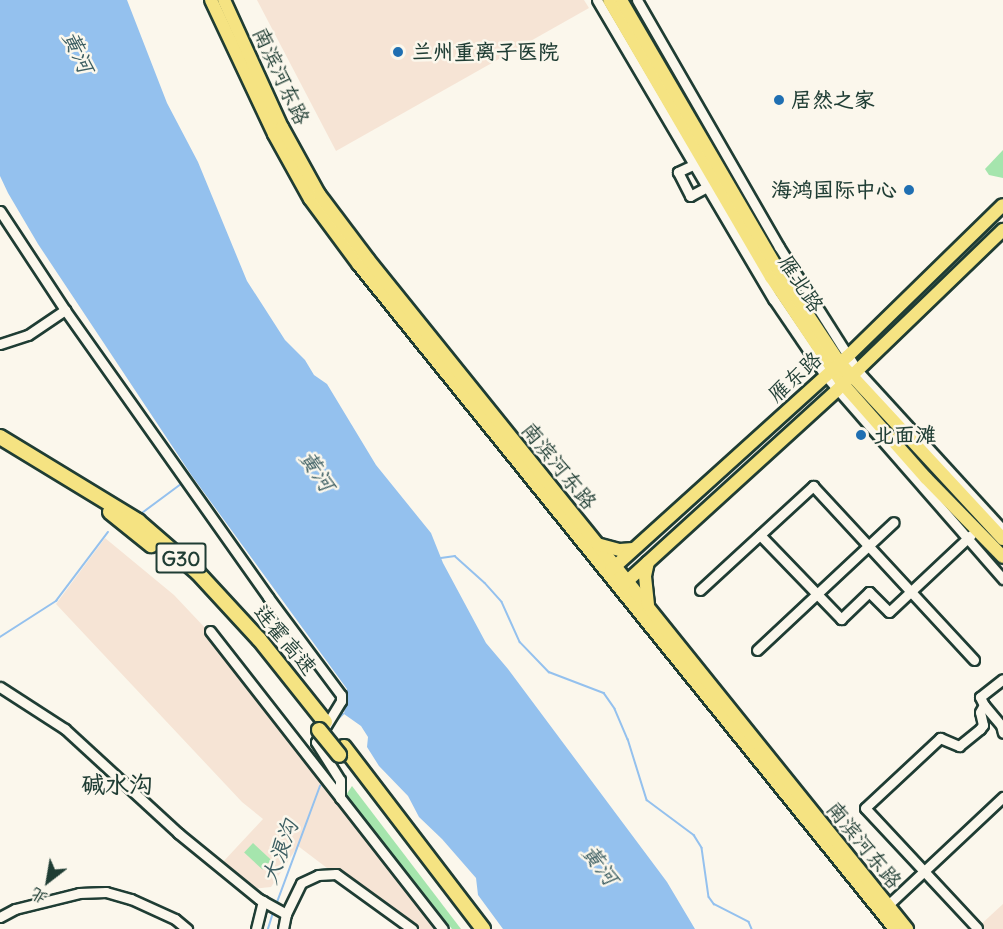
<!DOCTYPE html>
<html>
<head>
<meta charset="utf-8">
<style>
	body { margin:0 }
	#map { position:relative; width:1003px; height:929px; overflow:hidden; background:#fbf7ec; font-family:Delius,"LXGW WenKai TC",sans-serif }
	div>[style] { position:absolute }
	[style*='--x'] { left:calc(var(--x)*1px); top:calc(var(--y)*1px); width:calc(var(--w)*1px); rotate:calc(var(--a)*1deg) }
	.built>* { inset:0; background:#f6e4d5 }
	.green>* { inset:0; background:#a5e5ad; transform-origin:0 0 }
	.water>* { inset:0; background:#94c1ee }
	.stream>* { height:1.5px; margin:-0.75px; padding:0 0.75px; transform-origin:0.75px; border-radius:0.75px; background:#94c1ee }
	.roads { filter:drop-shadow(2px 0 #1f3d34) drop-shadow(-2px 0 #1f3d34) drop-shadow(0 2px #1f3d34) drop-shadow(0 -2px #1f3d34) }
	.minor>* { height:9px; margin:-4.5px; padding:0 4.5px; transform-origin:4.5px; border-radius:4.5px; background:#fbf7ec }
	.major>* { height:12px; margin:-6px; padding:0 6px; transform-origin:6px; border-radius:6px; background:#f5e382 }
	.highway>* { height:14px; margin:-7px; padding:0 7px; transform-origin:7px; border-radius:7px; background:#f5e382 }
	.bridges { filter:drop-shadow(2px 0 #1f3d34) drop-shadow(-2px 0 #1f3d34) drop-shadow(0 2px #1f3d34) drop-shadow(0 -2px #1f3d34) }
	.highway-bridge>* { height:14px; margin:-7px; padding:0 7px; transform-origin:7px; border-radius:7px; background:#f5e382 }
	.dots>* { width:16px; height:16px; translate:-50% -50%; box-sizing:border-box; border:3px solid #fbf7ec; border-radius:50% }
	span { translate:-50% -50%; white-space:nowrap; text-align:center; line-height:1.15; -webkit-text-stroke:5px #fbf7ec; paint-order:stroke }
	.shield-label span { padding:2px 4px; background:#fbf7ec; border:2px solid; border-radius:4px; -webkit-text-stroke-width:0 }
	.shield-label { font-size:20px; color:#1f3d34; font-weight:700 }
	.poi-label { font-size:21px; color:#1f3d34; font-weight:700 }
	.left { translate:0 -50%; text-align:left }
	.right { translate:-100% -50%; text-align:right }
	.street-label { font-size:21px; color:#1f3d34 }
	.water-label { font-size:22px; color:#3c5e62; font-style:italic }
	.quarter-label { font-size:24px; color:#1f3d34; font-weight:700 }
	.north { position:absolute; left:18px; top:851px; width:60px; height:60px; -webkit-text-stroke:4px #fbf7ec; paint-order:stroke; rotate:211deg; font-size:16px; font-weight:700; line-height:24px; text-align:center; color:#1f3d34 }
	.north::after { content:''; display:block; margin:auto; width:21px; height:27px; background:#1f3d34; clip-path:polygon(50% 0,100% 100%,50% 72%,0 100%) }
</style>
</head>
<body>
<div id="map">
	<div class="built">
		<div style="clip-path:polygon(257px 0,584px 0,589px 8px,336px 151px)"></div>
		<div style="clip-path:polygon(105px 538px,174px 595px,242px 667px,445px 929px,412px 929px,366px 892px,327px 868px,298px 846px,271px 887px,252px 889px,222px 863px,263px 819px,242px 802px,56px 604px)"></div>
		<div style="clip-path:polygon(1003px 904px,1003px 929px,976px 929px,977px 928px)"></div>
	</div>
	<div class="green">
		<div style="clip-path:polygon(1003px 150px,1003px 178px,989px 175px,985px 169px)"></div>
		<div style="clip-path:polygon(352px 786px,461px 929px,452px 929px,346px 795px)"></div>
		<div style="left:253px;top:843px;width:25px;height:13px;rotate:43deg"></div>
	</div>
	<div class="water">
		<div style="clip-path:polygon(0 0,127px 0,167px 103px,198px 162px,247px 281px,285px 340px,305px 360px,314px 375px,327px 384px,376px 465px,431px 533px,443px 563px,486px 643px,508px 669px,667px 882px,695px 929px,503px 929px,478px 895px,476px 878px,442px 839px,419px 817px,408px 796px,379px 766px,367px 747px,368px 737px,361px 726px,344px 714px,347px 689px,192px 476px,38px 244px,8px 193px,0 176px)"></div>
	</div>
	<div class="stream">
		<div style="--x:142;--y:513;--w:49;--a:-36.6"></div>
		<div style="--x:441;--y:558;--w:14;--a:-8"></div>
		<div style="--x:455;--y:556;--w:40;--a:42"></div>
		<div style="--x:485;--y:583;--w:25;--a:48"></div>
		<div style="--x:502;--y:602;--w:44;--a:65.8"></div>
		<div style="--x:520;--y:642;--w:42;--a:46"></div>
		<div style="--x:549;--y:672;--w:59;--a:20.9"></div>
		<div style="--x:604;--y:693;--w:19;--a:55"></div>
		<div style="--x:615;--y:709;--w:33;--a:67"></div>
		<div style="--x:628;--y:739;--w:64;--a:72.7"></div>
		<div style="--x:647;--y:800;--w:59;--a:36.7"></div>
		<div style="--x:694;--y:835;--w:15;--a:58"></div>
		<div style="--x:702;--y:848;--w:49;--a:81.9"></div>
		<div style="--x:709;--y:897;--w:9;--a:54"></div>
		<div style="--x:714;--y:904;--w:39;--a:27"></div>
		<div style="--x:749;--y:922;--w:8;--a:67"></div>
		<div style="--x:0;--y:637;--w:67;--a:-32.7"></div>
		<div style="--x:56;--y:601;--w:86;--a:-53"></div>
		<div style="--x:333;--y:724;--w:14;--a:-45"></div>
		<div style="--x:276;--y:905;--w:127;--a:-69.7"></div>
		<div style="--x:268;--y:929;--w:17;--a:-73"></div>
	</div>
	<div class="roads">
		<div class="minor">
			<div style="--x:597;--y:0;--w:348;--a:59.5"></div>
			<div style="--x:774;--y:300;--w:91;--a:55.8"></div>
			<div style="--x:825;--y:375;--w:271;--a:48.9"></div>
			<div style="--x:637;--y:0;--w:285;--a:60.1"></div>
			<div style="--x:779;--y:247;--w:146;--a:57.6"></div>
			<div style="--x:857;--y:370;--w:217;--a:47.6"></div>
			<div style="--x:695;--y:164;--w:19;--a:155"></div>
			<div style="--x:678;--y:172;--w:27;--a:63"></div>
			<div style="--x:690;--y:196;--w:26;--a:-28"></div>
			<div style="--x:0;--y:211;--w:118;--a:56.7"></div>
			<div style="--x:65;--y:310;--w:352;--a:54.7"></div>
			<div style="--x:268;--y:597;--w:122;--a:53.3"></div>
			<div style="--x:341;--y:695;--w:6;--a:90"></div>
			<div style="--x:341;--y:701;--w:48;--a:121.4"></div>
			<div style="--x:316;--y:742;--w:45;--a:57.7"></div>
			<div style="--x:340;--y:780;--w:18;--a:90"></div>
			<div style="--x:0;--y:344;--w:29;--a:-18"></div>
			<div style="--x:28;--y:335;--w:45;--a:-34"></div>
			<div style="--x:760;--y:535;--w:117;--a:46"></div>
			<div style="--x:841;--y:619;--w:39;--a:-44"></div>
			<div style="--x:869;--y:592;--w:28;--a:45"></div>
			<div style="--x:889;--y:612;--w:112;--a:-43.2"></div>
			<div style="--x:700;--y:590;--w:154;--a:-42.6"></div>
			<div style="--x:813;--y:486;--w:237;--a:47.2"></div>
			<div style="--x:210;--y:631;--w:378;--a:52"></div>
			<div style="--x:757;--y:650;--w:187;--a:-43.1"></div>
			<div style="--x:0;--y:687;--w:77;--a:32.9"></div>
			<div style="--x:65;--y:729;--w:154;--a:42.6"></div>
			<div style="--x:178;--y:833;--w:104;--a:39.2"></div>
			<div style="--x:259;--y:899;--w:31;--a:29"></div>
			<div style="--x:984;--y:705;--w:26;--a:50"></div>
			<div style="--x:1001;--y:725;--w:8;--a:76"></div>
			<div style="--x:888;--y:905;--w:158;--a:-43.2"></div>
			<div style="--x:0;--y:917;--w:17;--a:-28"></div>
			<div style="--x:15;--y:909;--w:66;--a:-14"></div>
			<div style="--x:79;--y:893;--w:27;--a:-2"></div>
			<div style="--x:106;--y:892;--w:26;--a:16"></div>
			<div style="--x:131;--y:899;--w:48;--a:24.4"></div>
			<div style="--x:175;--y:919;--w:16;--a:40"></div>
			<div style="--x:977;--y:928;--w:164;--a:-133"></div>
			<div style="--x:865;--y:808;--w:103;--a:-43"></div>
			<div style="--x:940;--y:738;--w:21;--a:23"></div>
			<div style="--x:959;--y:746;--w:27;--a:-39"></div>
			<div style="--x:980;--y:729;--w:5;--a:-53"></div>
			<div style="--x:983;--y:725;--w:13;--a:-103"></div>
			<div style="--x:980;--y:712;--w:8;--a:-60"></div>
			<div style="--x:984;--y:705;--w:9;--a:-117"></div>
			<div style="--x:980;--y:697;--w:29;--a:-38"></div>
			<div style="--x:256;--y:929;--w:29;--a:-76"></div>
			<div style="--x:283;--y:929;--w:15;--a:-79"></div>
			<div style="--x:286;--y:914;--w:34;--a:-64"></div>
			<div style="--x:301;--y:883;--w:19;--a:-25"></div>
			<div style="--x:318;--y:875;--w:18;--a:-3"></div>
			<div style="--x:336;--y:874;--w:94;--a:35.9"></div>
		</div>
		<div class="major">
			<div style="--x:211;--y:0;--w:148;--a:64.8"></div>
			<div style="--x:274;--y:134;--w:74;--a:61"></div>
			<div style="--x:310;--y:199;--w:82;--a:53.4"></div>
			<div style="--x:359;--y:265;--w:853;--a:51.09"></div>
			<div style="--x:224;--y:0;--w:140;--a:65.5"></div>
			<div style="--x:282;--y:127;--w:77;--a:61.1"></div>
			<div style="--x:319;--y:194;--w:81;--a:53"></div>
			<div style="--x:368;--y:259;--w:860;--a:51.18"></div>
			<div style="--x:609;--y:0;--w:321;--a:59.7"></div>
			<div style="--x:771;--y:277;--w:129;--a:56.1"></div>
			<div style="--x:843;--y:384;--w:125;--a:48.6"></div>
			<div style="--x:926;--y:478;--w:110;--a:45.7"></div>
			<div style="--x:621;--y:0;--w:314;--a:59.8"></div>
			<div style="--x:779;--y:271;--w:110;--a:56.5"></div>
			<div style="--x:840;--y:363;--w:240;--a:47.2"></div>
			<div style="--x:597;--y:544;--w:24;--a:15"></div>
			<div style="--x:620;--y:550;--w:13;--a:-4"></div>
			<div style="--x:611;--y:570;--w:319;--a:-42.1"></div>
			<div style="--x:848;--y:356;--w:216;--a:-44.3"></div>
			<div style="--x:623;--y:585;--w:288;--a:-42.3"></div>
			<div style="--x:836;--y:391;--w:232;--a:-44"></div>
			<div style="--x:648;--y:605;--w:29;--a:-96"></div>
			<div style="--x:645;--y:576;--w:14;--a:-78"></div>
		</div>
		<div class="highway">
			<div style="--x:0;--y:437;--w:162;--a:31.3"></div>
			<div style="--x:138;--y:521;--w:79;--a:40.9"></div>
			<div style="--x:198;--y:573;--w:90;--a:47.3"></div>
			<div style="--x:259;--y:639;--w:106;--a:51.5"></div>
			<div style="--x:110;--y:512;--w:53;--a:38.8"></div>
			<div style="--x:344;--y:747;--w:229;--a:52.6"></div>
		</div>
	</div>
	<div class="bridges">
		<div class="highway-bridge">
			<div style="--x:319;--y:730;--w:32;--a:51"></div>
		</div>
	</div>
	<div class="dots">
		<div style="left:398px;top:52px;background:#1f6fb2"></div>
		<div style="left:779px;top:100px;background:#1f6fb2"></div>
		<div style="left:909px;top:190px;background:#1f6fb2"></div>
		<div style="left:861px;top:435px;background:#1f6fb2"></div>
	</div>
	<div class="shield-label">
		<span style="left:181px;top:558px">G30</span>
	</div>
	<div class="poi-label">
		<span class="left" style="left:412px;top:52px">兰州重离子医院</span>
		<span class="left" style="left:791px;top:100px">居然之家</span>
		<span class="right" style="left:897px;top:190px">海鸿国际中心</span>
		<span class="left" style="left:873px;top:435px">北面滩</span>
	</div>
	<div class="street-label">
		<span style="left:281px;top:76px;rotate:65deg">南滨河东路</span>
		<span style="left:801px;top:284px;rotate:57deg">雁北路</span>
		<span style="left:795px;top:377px;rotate:-42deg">雁东路</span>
		<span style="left:559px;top:466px;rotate:51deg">南滨河东路</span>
		<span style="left:285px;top:640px;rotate:50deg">连霍高速</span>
		<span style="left:864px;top:845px;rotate:51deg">南滨河东路</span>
	</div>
	<div class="water-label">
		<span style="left:78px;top:52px;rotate:65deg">黄河</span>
		<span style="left:317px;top:471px;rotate:56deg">黄河</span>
		<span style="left:280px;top:852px;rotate:-70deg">大浪沟</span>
		<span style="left:600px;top:865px;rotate:53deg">黄河</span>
	</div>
	<div class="quarter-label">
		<span style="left:117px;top:785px">碱水沟</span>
	</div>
	<div class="north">北</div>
</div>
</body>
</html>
